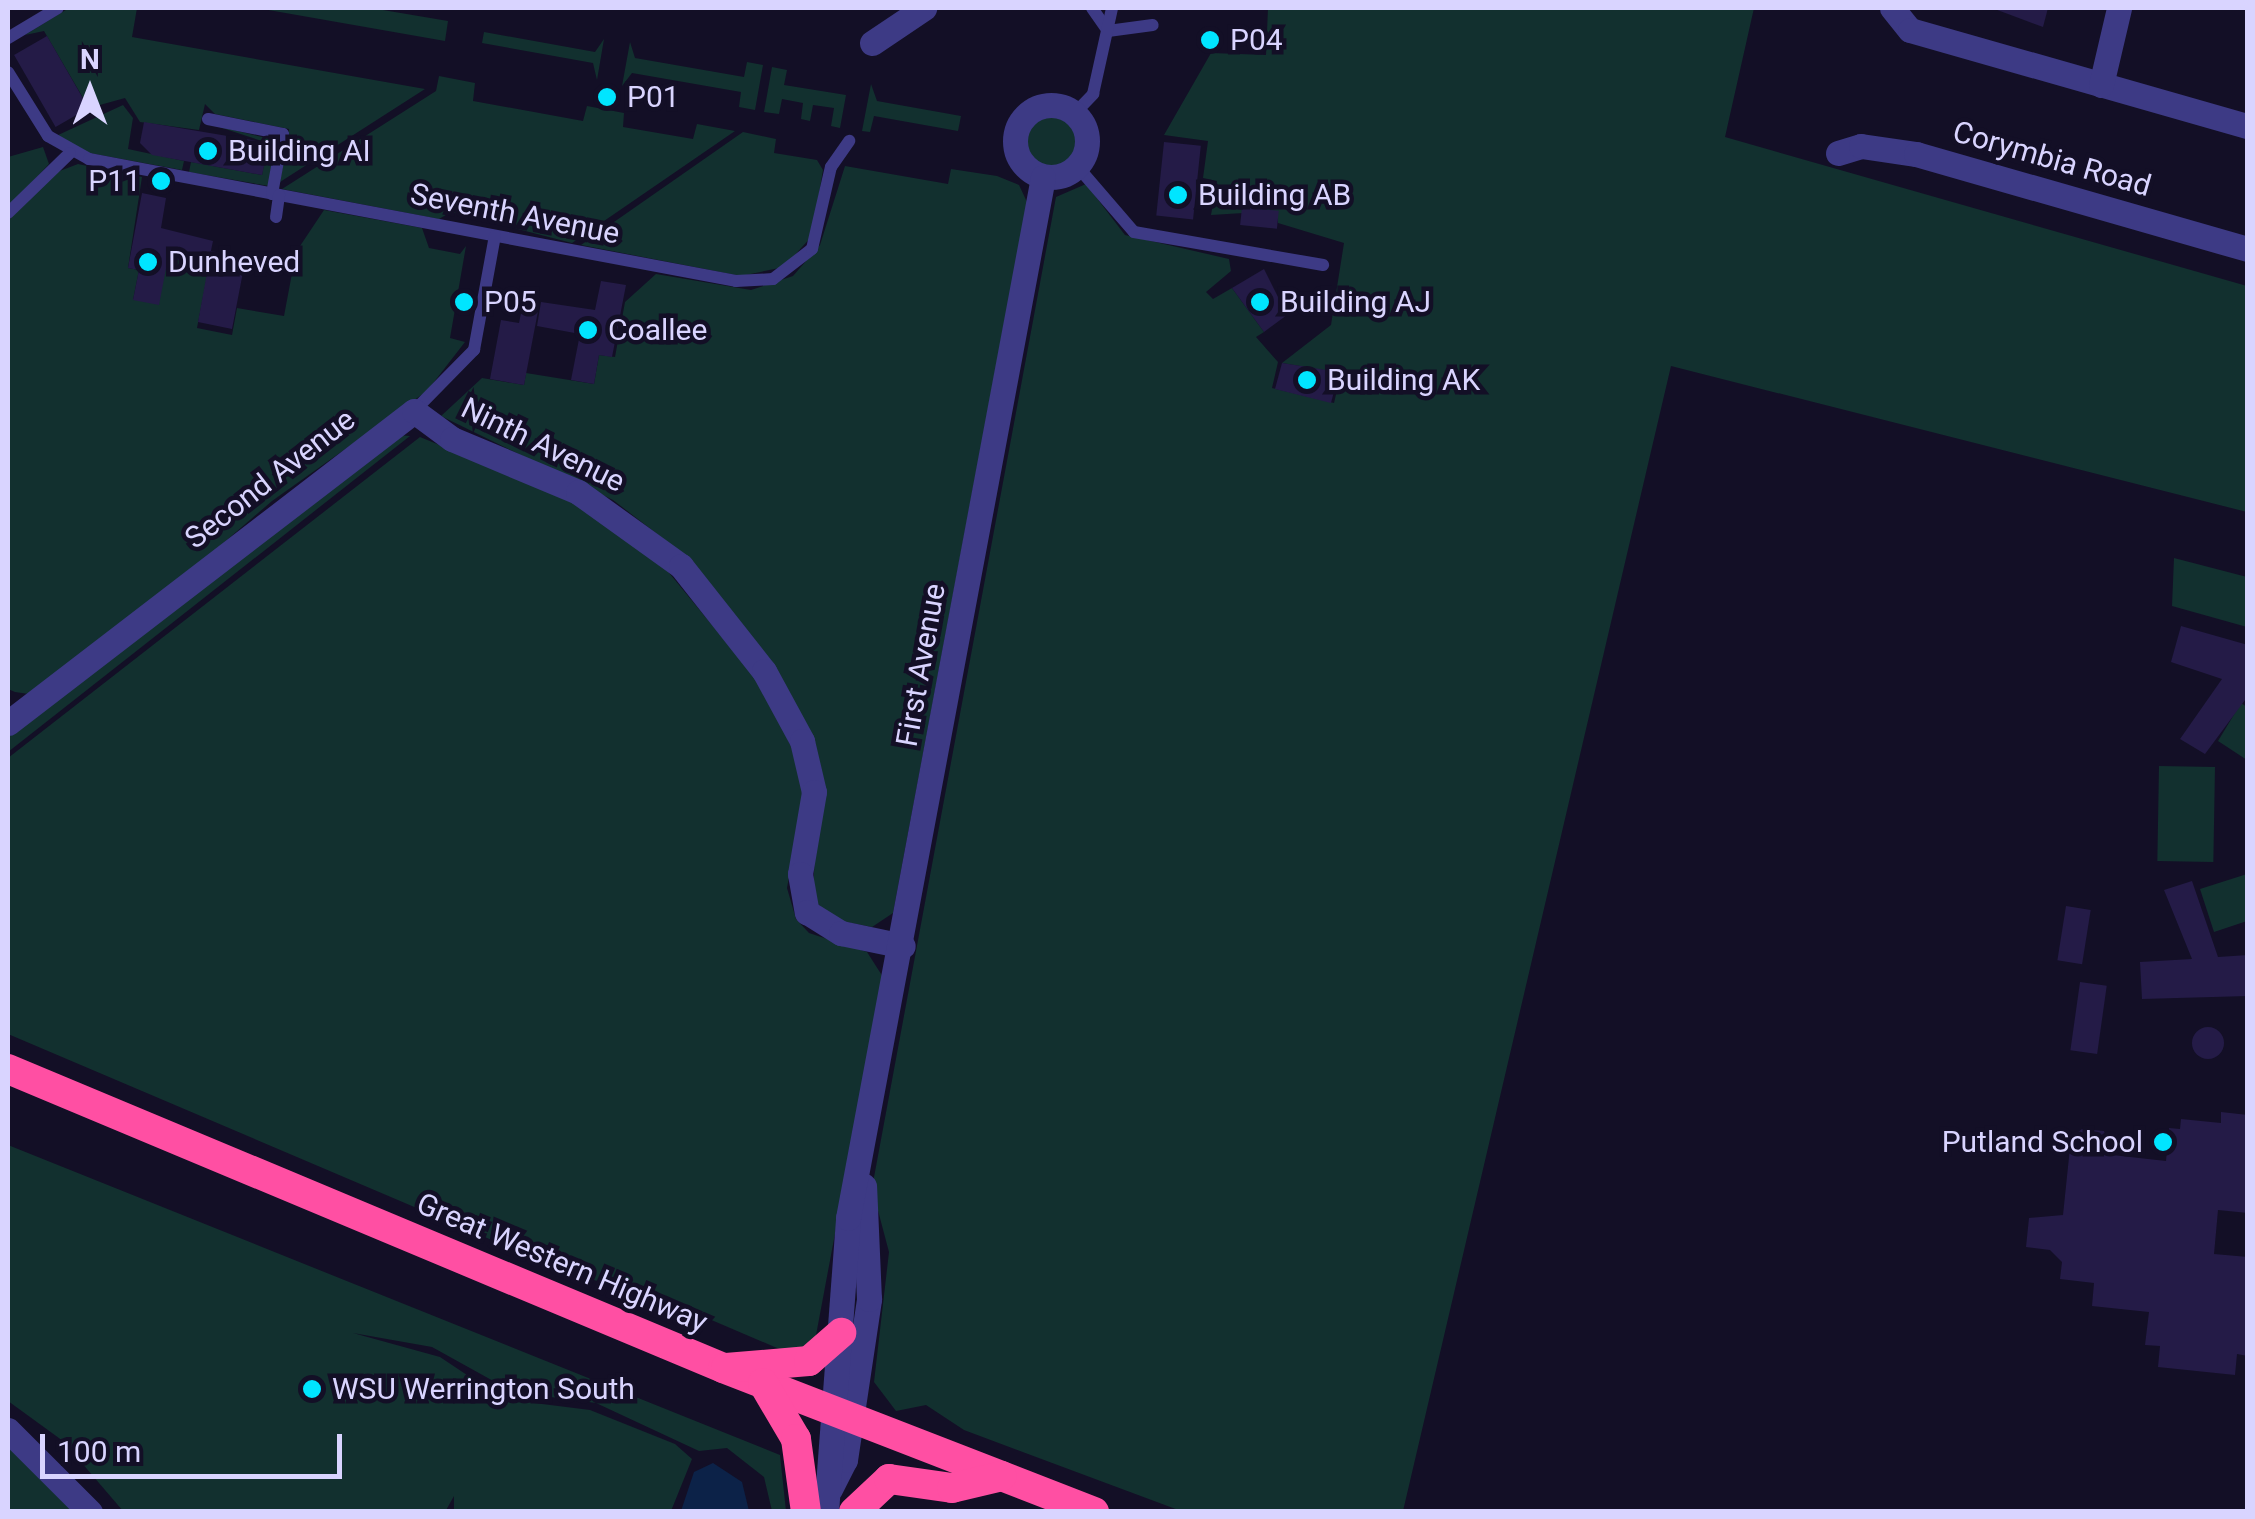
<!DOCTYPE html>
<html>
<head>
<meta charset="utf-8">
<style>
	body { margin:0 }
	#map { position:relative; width:2255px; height:1519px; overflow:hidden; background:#130f26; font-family:Roboto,sans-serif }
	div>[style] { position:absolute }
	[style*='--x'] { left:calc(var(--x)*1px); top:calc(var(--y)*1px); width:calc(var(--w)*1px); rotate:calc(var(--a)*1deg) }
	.green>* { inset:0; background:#12302f; transform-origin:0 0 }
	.round { border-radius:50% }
	.water>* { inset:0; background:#0c2248 }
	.building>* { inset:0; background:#241b47; transform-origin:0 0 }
	.lane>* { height:12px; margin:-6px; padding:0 6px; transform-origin:6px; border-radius:6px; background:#3d3a85 }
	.street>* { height:25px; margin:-12.5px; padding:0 12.5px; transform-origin:12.5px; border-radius:12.5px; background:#3d3a85 }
	.street>.ring { margin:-12.5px; padding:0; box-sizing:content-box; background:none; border:25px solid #3d3a85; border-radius:50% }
	.highway>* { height:30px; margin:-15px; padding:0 15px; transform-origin:15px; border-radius:15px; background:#ff4fa3 }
	.dots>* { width:28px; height:28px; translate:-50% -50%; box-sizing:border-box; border:5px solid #130f26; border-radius:50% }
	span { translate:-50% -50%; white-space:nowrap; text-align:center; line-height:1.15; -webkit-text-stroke:9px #130f26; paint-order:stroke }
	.poi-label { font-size:30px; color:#d9d4ff }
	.left { translate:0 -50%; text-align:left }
	.right { translate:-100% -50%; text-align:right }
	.street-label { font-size:30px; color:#d9d4ff }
	.frame { position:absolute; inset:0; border:10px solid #d9d4ff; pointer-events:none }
	.north { position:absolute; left:40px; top:40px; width:100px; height:100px; -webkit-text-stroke:8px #130f26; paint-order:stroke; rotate:0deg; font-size:28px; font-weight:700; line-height:40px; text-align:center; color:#d9d4ff }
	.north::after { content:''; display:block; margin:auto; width:35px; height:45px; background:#d9d4ff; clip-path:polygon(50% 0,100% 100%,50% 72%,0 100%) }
	.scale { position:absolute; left:40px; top:1434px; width:302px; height:45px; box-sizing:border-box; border:5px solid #d9d4ff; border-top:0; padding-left:12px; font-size:30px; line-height:35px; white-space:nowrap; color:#d9d4ff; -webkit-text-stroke:8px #130f26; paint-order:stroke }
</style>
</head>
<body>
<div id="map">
	<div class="green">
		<div style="clip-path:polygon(69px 8px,137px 8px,132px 37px,425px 89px,280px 182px,289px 129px,215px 114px,205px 104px,199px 130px,140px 122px,125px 98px,89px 108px,44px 31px,25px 35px)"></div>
		<div style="clip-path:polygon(257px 8px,371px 8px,448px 21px,445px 41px)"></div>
		<div style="clip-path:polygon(1268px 8px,1754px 8px,1725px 137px,2247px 286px,2247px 512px,1671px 366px,1403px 1511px,1181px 1511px,964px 1430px,926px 1405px,896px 1411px,874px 1382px,889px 1252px,872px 1188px,1056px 197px,1086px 184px,1125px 235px,1229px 259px,1231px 271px,1206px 292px,1213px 299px,1232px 288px,1264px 332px,1256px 337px,1278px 362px,1272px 388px,1334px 403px,1341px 373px,1282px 363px,1331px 325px,1344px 243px,1278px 223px,1278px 211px,1211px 215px,1217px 181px,1203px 178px,1208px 141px,1164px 135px,1211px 53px,1266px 55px)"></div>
		<div style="clip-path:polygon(484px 32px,595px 52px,604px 39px,597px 80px,593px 63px,482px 43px)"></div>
		<div style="clip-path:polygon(630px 42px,635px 58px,744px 77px,747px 62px,763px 65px,755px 110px,739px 107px,741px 92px,632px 73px,622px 86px)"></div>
		<div style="clip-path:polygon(772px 67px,787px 70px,784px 85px,846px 95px,840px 128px,831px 126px,834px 108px,813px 105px,810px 121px,801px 119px,803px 103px,782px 99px,779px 114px,764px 112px)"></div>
		<div style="clip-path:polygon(439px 76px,475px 83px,473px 101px,583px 121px,587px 106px,624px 113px,623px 127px,693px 139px,697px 124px,735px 131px,572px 243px,451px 212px,439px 219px,282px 189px,436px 91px)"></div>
		<div style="clip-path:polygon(871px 84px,877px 101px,961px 116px,958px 131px,874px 116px,870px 132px,862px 131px)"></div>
		<div style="clip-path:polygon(123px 105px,133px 118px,128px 149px,184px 161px,182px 170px,84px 152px,56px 136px)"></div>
		<div class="round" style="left:1025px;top:115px;width:52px;height:52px"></div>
		<div style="clip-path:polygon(213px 125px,274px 140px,269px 186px,189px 172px,191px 162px,262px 175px,268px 143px)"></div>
		<div style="clip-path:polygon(743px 132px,776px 139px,774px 153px,817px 160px,823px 170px,812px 236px,784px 267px,741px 276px,581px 245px)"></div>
		<div style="clip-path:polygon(43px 147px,49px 164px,8px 208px,8px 157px)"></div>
		<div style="clip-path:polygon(78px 164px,142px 177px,128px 268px,139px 270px,133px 300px,168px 258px,209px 266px,197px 328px,232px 335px,237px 308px,284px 316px,296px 252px,324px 210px,422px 228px,429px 248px,460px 254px,466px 246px,450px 338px,465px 342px,427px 391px,272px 501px,109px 642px,29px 694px,15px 692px,8px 689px,8px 221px,57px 172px)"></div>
		<div style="clip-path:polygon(845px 166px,948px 184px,951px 169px,997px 176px,1019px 185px,1027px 202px,893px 913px,872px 927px,836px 920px,813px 900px,818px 764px,665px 540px,613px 500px,441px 416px,482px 378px,524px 385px,526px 373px,594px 384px,599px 355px,615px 357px,625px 302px,656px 274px,751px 290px,793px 276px,820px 245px)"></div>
		<div style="clip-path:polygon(396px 435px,410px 436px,8px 752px,8px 735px)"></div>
		<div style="clip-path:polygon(420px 437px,564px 496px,656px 557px,763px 687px,796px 757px,804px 795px,787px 888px,796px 919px,809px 933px,867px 952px,883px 977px,814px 1346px,784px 1351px,653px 1295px,574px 1275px,8px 1034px,8px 758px)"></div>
		<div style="clip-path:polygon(2174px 558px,2247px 577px,2247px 627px,2172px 606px)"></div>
		<div style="clip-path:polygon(2241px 703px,2247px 707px,2247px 760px,2218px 741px)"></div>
		<div style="left:2215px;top:767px;width:95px;height:56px;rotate:91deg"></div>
		<div style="clip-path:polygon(2247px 874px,2247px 921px,2214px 932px,2200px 889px)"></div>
		<div style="clip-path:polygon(8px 1145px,780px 1455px,786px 1511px,772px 1511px,764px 1477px,727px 1448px,699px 1451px,596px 1403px,513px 1392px,432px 1347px,353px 1333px,440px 1357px,503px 1399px,590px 1410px,675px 1444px,692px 1459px,671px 1511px,468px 1511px,454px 1509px,454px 1496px,445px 1512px,123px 1511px,63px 1441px,8px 1401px)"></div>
		<div style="clip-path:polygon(8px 1444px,77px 1511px,8px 1511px)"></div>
	</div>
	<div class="water">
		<div style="clip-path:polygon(713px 1463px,742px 1482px,749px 1511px,681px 1511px,694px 1472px)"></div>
	</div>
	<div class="building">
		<div style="clip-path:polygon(1992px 8px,2048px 8px,2043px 27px)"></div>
		<div style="left:47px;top:36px;width:83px;height:38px;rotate:60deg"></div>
		<div style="clip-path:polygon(144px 122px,269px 143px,262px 175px,152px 155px,140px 143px)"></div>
		<div style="left:1164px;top:142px;width:37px;height:74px;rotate:6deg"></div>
		<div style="clip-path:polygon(142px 193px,166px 198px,161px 228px,213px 241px,208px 265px,168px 258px,159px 305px,133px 300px,139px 270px,128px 268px)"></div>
		<div style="left:1242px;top:207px;width:37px;height:18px;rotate:6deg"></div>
		<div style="clip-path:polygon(211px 251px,227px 254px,225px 269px,243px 272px,232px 329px,198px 322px)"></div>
		<div style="clip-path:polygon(1264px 269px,1287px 315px,1264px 332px,1232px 288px)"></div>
		<div style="clip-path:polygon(601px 281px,626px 285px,612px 357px,599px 355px,594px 384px,571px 380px,580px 334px,537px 326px,541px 302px,595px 310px)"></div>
		<div style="clip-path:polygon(522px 308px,538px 311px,524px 385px,490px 379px,501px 320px,519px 323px)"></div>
		<div style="clip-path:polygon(1282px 363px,1339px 372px,1331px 403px,1275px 389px)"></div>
		<div style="clip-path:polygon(2181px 626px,2248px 645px,2248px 696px,2205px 754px,2180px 739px,2222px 679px,2171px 662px)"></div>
		<div style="clip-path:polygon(2192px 881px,2218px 957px,2248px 955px,2248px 996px,2142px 999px,2140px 962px,2192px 959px,2164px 890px)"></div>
		<div style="left:2066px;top:906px;width:25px;height:55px;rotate:9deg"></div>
		<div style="left:2080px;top:982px;width:27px;height:69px;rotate:8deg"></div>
		<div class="round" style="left:2192px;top:1027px;width:32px;height:32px"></div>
		<div style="clip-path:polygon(2221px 1112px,2248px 1115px,2248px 1213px,2218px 1210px,2214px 1254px,2248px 1257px,2248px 1356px,2237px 1354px,2235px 1375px,2158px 1367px,2160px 1346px,2145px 1345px,2149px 1312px,2092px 1306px,2094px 1283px,2060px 1279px,2062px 1262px,2050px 1250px,2026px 1247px,2029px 1218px,2063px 1215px,2071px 1138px,2082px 1129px,2104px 1131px,2112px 1155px,2166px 1161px,2169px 1128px,2180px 1129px,2181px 1119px,2221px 1123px)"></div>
	</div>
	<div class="lane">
		<div style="--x:1092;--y:8;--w:28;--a:55"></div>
		<div style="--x:1108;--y:31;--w:45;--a:-7.6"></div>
		<div style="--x:8;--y:38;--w:58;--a:-31"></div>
		<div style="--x:8;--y:72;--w:75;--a:58"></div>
		<div style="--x:48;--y:136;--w:47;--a:29.3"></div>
		<div style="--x:89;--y:159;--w:658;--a:10.68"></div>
		<div style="--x:736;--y:281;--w:37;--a:-3"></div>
		<div style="--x:773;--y:279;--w:49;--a:-37.6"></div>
		<div style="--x:812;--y:249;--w:84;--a:-77"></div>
		<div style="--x:831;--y:167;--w:32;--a:-55"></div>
		<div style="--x:1074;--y:114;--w:28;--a:-46"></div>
		<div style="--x:1093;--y:94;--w:88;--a:-77.5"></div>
		<div style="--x:208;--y:119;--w:76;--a:11.3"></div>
		<div style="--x:283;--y:134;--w:61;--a:100.4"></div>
		<div style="--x:1077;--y:166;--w:87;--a:49.2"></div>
		<div style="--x:1134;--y:232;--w:192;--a:9.9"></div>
		<div style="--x:8;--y:213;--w:86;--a:-44.1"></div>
		<div style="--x:276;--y:217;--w:22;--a:-82"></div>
		<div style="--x:414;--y:411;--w:86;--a:-45.5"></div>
		<div style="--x:474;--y:350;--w:116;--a:-79.6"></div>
	</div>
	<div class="street">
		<div style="--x:1892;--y:8;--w:28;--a:51"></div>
		<div style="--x:1910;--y:30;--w:351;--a:15.9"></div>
		<div style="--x:872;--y:43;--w:63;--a:-33.9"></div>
		<div style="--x:2101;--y:85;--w:79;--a:-76.8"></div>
		<div class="ring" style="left:1015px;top:105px;width:47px;height:47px"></div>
		<div style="--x:1838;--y:153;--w:24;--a:-17"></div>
		<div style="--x:1861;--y:146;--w:56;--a:8.3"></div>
		<div style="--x:1916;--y:154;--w:345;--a:16"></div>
		<div style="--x:8;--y:723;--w:512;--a:-37.54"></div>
		<div style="--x:414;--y:411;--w:47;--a:36.4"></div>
		<div style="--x:452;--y:439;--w:137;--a:22.8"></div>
		<div style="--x:578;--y:492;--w:127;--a:35.7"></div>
		<div style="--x:681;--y:566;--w:134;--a:51.7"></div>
		<div style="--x:764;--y:671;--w:80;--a:61.5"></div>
		<div style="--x:802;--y:741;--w:52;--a:76.8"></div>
		<div style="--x:814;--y:792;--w:83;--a:99.7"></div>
		<div style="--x:800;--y:874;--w:39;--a:80"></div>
		<div style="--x:807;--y:912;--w:40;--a:32"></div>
		<div style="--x:841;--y:933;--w:63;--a:11.8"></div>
		<div style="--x:8;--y:1430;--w:116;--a:45"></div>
		<div style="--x:830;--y:1489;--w:33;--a:-63"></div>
		<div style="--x:845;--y:1460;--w:163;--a:-81.5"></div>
		<div style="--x:869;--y:1299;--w:113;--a:-92.5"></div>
		<div style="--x:826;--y:1512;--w:295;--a:-85.7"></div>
		<div style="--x:848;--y:1218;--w:1059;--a:-79.39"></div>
	</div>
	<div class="highway">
		<div style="--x:8;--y:1069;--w:775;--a:22.69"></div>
		<div style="--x:723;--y:1368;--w:398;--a:21.2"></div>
		<div style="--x:726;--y:1368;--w:83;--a:-4.8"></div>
		<div style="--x:809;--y:1361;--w:43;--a:-41.2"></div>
		<div style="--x:763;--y:1383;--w:65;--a:59.5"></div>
		<div style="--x:796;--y:1439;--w:74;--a:82.2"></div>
		<div style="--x:854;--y:1512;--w:48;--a:-43.3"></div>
		<div style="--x:889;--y:1479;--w:64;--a:8.1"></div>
		<div style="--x:952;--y:1488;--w:51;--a:-13.5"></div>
	</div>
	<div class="dots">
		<div style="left:1210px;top:40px;background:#00e5ff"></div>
		<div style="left:607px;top:97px;background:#00e5ff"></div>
		<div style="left:208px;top:151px;background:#00e5ff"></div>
		<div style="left:161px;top:181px;background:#00e5ff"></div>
		<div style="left:1178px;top:195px;background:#00e5ff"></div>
		<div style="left:148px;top:262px;background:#00e5ff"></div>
		<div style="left:464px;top:302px;background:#00e5ff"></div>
		<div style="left:1260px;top:302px;background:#00e5ff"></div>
		<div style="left:588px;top:330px;background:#00e5ff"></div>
		<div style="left:1307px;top:380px;background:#00e5ff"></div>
		<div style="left:2163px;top:1142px;background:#00e5ff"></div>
		<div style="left:312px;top:1389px;background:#00e5ff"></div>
	</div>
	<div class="poi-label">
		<span class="left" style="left:1230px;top:40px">P04</span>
		<span class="left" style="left:627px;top:97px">P01</span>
		<span class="left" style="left:228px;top:151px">Building AI</span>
		<span class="right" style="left:141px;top:181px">P11</span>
		<span class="left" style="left:1198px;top:195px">Building AB</span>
		<span class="left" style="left:168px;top:262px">Dunheved</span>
		<span class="left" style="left:484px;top:302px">P05</span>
		<span class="left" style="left:1280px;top:302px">Building AJ</span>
		<span class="left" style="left:608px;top:330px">Coallee</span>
		<span class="left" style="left:1327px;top:380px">Building AK</span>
		<span class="right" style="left:2143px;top:1142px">Putland School</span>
		<span class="left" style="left:332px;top:1389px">WSU Werrington South</span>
	</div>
	<div class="street-label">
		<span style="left:2052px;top:159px;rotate:16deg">Corymbia Road</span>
		<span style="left:515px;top:214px;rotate:11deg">Seventh Avenue</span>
		<span style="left:543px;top:445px;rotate:26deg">Ninth Avenue</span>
		<span style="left:270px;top:479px;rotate:-38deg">Second Avenue</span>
		<span style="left:921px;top:665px;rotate:-80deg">First Avenue</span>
		<span style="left:562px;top:1263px;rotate:23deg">Great Western Highway</span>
	</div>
	<div class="frame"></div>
	<div class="north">N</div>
	<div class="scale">100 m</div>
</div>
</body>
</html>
